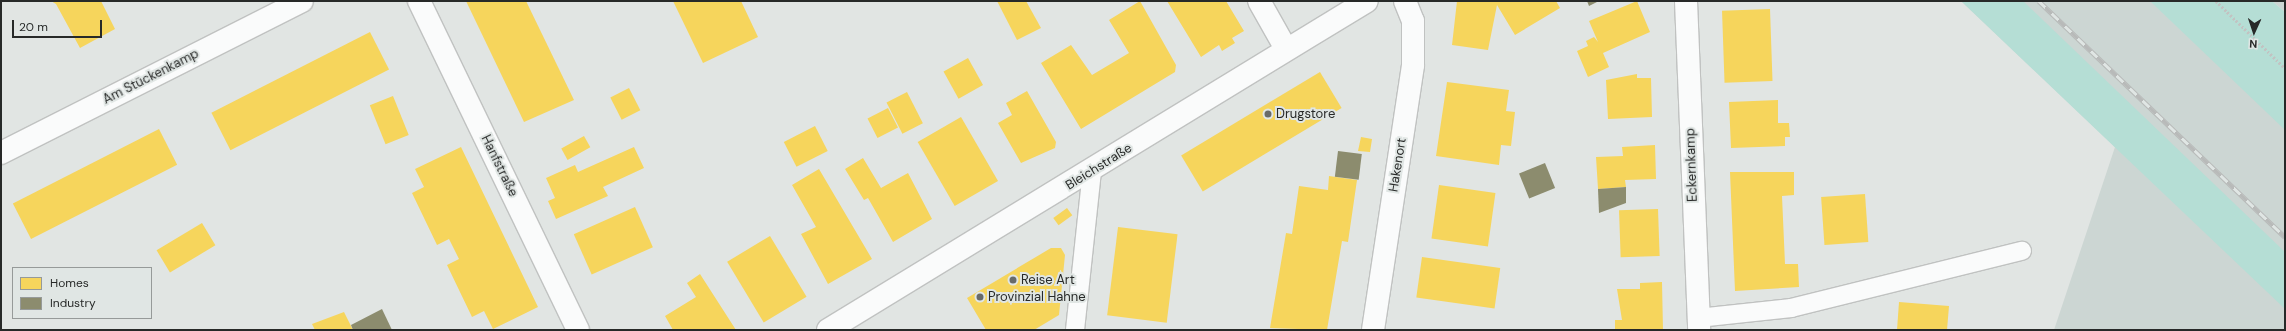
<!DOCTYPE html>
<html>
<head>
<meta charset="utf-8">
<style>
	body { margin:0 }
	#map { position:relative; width:2286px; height:331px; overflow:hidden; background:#e1e5e3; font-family:"DM Sans",sans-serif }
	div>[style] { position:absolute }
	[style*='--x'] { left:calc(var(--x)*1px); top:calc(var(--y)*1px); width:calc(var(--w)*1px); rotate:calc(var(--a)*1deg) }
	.built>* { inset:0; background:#ccd6d3 }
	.green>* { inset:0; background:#b5ded5 }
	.homes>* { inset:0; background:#f6d55c; transform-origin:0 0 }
	.industry>* { inset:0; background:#8c8c6e; transform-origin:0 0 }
	.path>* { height:2.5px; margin-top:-1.25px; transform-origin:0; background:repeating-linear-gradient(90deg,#c2c3c2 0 2px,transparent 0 4px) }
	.roads { filter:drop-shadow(1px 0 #c0c2c1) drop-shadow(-1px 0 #c0c2c1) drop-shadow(0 1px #c0c2c1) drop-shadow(0 -1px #c0c2c1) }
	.service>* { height:18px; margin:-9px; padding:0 9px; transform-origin:9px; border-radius:9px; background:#fafbfb }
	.minor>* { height:22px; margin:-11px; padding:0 11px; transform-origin:11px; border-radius:11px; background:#fafbfb }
	.rail>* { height:4.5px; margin-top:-2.25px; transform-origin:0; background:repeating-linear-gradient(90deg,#e0e6e4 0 9px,#b8bab9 0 18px); box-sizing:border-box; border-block:1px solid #b8bab9 }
	.dots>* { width:11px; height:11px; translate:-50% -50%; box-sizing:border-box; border:2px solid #e0e6e4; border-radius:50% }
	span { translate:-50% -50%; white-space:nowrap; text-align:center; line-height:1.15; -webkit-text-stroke:4px #e0e6e4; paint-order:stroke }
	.street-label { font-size:13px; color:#272928 }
	.poi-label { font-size:13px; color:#272928 }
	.left { translate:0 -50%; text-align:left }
	.frame { position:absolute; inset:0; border:2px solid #272928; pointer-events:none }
	.legend { position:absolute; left:12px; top:267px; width:140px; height:52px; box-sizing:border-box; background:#e0e6e4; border:1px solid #969a99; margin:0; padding:5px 7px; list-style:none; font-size:12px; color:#272928 }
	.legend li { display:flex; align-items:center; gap:8px; height:20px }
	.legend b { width:20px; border:1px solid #969a99 }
	.north { position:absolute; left:2234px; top:12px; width:40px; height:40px; -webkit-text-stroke:3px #e0e6e4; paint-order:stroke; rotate:183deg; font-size:11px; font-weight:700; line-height:16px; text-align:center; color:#272928 }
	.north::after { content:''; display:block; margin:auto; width:14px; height:18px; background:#272928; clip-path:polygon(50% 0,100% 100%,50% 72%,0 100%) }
	.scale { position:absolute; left:12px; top:20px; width:90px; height:18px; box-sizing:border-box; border:2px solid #272928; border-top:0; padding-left:5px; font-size:12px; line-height:14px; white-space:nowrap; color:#272928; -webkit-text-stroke:3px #e0e6e4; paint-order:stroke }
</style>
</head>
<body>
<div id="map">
	<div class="built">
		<div style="clip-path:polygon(1961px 1px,2167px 1px,2285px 110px,2285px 330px,2054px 330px,2115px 147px)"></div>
		<div style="clip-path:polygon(2272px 1px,2285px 1px,2285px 12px)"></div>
	</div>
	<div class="green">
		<div style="clip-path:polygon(1961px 1px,2023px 1px,2285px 252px,2285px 309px)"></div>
		<div style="clip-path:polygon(2150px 1px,2272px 1px,2285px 12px,2285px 130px)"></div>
	</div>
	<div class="homes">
		<div style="clip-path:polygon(51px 1px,101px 1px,115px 29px,80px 48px,56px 4px)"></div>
		<div style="clip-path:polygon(466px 1px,526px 1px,574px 100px,524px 122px)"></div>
		<div style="clip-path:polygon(673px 1px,741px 1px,758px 37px,703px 63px)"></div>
		<div style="clip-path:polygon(997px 1px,1026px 1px,1041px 28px,1017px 40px)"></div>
		<div style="clip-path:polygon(1140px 1px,1176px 65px,1175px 72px,1081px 129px,1041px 63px,1071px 45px,1092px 75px,1129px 53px,1109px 20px)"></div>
		<div style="clip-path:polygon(1167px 1px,1226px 1px,1244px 31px,1232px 38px,1235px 43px,1222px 51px,1219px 45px,1201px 57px)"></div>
		<div style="clip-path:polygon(1457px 1px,1556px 1px,1560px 8px,1515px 35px,1497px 5px,1488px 50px,1452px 45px)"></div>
		<div style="clip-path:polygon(1637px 1px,1650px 32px,1603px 53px,1609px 67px,1588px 77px,1577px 51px,1588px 46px,1586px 41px,1594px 37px,1598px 42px,1589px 21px)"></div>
		<div style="left:1770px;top:9px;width:72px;height:48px;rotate:88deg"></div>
		<div style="left:370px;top:32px;width:42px;height:178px;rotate:63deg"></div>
		<div style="left:968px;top:58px;width:31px;height:28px;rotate:61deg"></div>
		<div style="left:1320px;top:72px;width:42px;height:162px;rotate:59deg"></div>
		<div style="clip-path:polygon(1637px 74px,1637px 78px,1651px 78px,1652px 117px,1608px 119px,1606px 80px)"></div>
		<div style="clip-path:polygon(1447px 82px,1509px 90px,1506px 111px,1515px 112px,1511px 146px,1501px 145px,1499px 165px,1436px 156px)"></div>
		<div style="left:629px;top:88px;width:25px;height:21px;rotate:63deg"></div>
		<div style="clip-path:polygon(1027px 91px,1056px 142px,1055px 148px,1021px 163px,998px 123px,1012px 115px,1006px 103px)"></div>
		<div style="left:907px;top:92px;width:35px;height:23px;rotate:63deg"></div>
		<div style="left:393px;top:96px;width:42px;height:25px;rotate:68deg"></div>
		<div style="clip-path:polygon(1778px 100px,1778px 123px,1789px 123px,1790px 137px,1785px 137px,1785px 146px,1731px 148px,1729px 102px)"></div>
		<div style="left:888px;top:108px;width:22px;height:23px;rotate:63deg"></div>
		<div style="left:961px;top:117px;width:74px;height:50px;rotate:60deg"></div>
		<div style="left:815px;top:126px;width:28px;height:35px;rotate:63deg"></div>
		<div style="left:159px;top:129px;width:40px;height:164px;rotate:63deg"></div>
		<div style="left:584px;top:136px;width:13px;height:26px;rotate:61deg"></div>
		<div style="clip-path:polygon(1361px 137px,1372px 139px,1370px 152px,1358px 151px)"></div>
		<div style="clip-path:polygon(1655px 145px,1656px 179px,1625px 180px,1626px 187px,1598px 189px,1596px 157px,1623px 156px,1622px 147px)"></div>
		<div style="clip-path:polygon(461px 147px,538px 307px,493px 329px,484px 311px,472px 317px,447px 265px,459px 259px,449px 239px,437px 245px,412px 193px,424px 187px,415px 169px)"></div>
		<div style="clip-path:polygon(634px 147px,644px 168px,603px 187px,608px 196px,556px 219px,548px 201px,555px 198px,546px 178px,575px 165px,578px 172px)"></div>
		<div style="clip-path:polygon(863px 158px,881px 188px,908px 173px,932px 219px,893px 242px,868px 198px,864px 200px,845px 169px)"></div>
		<div style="clip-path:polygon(819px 169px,872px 259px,828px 284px,801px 234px,816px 227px,792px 185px)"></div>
		<div style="clip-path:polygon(1730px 172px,1794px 172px,1794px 195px,1782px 196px,1785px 264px,1798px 264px,1799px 287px,1735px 291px)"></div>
		<div style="clip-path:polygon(1329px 176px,1357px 180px,1348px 242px,1342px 241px,1327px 330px,1270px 328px,1286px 233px,1292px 234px,1299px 186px,1328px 190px)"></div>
		<div style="left:1439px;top:185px;width:57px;height:54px;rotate:8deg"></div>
		<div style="left:1865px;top:194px;width:48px;height:44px;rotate:86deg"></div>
		<div style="left:635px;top:207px;width:44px;height:67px;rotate:66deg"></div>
		<div style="left:1067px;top:208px;width:9px;height:17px;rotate:54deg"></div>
		<div style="left:1658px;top:209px;width:47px;height:39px;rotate:88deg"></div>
		<div style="left:202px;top:223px;width:26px;height:53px;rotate:59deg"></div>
		<div style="left:1118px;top:227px;width:60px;height:89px;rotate:7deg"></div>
		<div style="left:770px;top:236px;width:71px;height:50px;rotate:59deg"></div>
		<div style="clip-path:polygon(1051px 248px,1061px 248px,1065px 255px,1059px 315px,1034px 330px,986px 330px,967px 298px)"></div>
		<div style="left:1422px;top:257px;width:79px;height:41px;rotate:8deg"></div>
		<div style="clip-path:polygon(700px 274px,736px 330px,673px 330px,665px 316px,696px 297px,687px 283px)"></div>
		<div style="clip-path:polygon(1662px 282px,1663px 330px,1615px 330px,1615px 320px,1622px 320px,1617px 289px,1640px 289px,1640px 283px)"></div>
		<div style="clip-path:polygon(1899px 302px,1949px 306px,1947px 330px,1897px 330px)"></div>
		<div style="clip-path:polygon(344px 312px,353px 330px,315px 330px,312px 324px)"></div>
	</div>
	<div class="industry">
		<div style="clip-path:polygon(1587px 1px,1599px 1px,1589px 6px)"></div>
		<div style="left:1338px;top:151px;width:24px;height:26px;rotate:7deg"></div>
		<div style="left:1545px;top:163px;width:27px;height:28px;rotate:68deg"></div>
		<div style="clip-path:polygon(1626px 187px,1626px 203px,1599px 213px,1598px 189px)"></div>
		<div style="clip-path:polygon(382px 309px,392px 330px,353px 330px,351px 325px)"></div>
	</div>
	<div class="path">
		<div style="--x:2216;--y:1;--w:96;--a:44.2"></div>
	</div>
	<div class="roads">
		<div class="service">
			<div style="--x:1698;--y:318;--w:94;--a:-6.1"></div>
			<div style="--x:1791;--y:308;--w:238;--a:-13.9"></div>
			<div style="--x:1075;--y:330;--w:160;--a:-83.9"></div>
		</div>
		<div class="minor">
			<div style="--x:419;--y:1;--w:365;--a:64.2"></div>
			<div style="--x:1259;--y:1;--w:55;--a:60.6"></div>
			<div style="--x:1686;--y:1;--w:329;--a:87.7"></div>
			<div style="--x:1;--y:153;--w:337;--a:-26.8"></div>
			<div style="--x:828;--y:330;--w:631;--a:-31.4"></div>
			<div style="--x:1373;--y:330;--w:268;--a:-81.4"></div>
			<div style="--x:1413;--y:65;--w:44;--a:-90"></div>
			<div style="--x:1413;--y:21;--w:22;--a:-112"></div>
		</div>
	</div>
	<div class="rail">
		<div style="--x:2039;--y:1;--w:341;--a:43.8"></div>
	</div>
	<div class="dots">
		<div style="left:1268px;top:114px;background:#686b69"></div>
		<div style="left:1013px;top:280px;background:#686b69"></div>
		<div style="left:980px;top:297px;background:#686b69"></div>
	</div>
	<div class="street-label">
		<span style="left:151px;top:77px;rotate:-27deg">Am Stückenkamp</span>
		<span style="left:1398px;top:165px;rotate:-81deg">Hakenort</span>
		<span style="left:1692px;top:165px;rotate:-92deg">Eckernkamp</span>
		<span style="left:499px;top:166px;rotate:64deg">Hanfstraße</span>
		<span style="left:1099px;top:167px;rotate:-32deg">Bleichstraße</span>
	</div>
	<div class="poi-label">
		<span class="left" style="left:1276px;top:114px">Drugstore</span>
		<span class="left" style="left:1021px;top:280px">Reise Art</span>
		<span class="left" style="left:988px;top:297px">Provinzial Hahne</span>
	</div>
	<div class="frame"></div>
	<ul class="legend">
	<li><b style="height:11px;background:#f6d55c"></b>Homes</li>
	<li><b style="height:11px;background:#8c8c6e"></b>Industry</li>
	</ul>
	<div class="north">N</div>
	<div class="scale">20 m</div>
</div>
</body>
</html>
